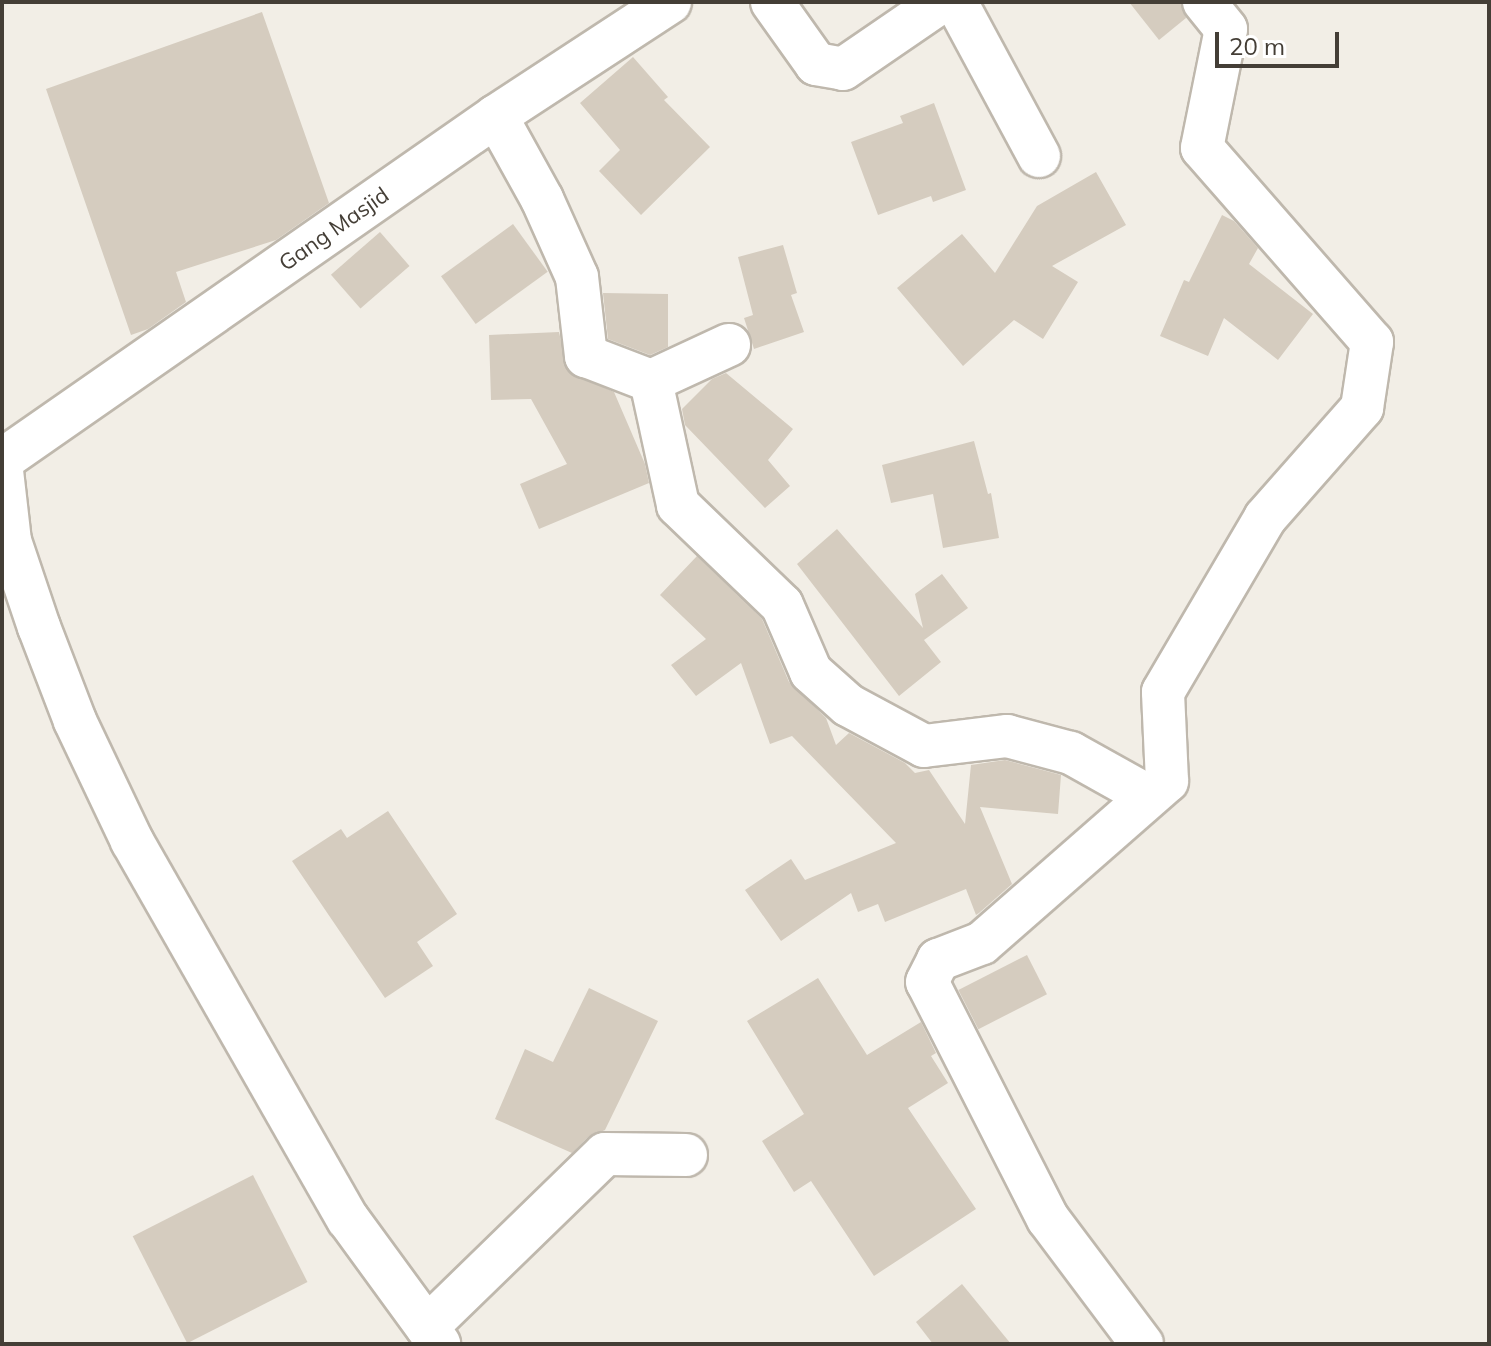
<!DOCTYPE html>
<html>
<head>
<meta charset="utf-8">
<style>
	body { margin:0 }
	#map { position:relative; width:1491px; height:1346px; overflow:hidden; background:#f2eee6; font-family:Mulish,sans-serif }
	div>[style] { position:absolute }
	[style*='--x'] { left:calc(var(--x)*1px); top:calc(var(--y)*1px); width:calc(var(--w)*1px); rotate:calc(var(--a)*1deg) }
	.building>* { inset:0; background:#d5ccbf; transform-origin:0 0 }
	.roads { filter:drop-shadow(2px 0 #bfb8ad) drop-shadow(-2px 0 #bfb8ad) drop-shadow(0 2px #bfb8ad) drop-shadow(0 -2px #bfb8ad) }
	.minor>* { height:42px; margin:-21px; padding:0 21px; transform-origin:21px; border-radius:21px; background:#fff }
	span { translate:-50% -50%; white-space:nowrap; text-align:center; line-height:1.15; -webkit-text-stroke:6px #fff; paint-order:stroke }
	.street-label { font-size:22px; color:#443e36 }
	.frame { position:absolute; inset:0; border:4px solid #443e36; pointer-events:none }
	.scale { position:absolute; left:1215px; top:32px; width:124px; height:36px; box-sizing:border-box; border:4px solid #443e36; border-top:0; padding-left:10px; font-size:24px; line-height:28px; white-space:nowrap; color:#443e36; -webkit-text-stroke:6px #fff; paint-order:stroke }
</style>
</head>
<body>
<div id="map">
	<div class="building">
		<div style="clip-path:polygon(1129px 2px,1181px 2px,1186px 18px,1159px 40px)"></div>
		<div style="clip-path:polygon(262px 12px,329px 203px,276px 240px,176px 272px,186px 302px,148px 329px,131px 335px,46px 89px)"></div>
		<div style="clip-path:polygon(633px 57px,668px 97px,664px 100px,710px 147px,641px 215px,599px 171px,620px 150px,580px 103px)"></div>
		<div style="clip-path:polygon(934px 103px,966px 190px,933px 202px,931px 196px,878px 215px,851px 142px,903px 123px,900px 116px)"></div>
		<div style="clip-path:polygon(1096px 172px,1126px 225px,1052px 266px,1078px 282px,1043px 339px,1014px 320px,963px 366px,897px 288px,962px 234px,995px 273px,1037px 206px)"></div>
		<div style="clip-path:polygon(1222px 215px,1234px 221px,1258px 248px,1249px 264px,1313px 314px,1278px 360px,1224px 318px,1208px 356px,1160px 336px,1184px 280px,1189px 282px)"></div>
		<div style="left:513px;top:224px;width:59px;height:89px;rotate:54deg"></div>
		<div style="left:380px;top:232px;width:45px;height:65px;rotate:49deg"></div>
		<div style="clip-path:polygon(783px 245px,797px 293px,791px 295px,804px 332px,754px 349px,744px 318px,753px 315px,738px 257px)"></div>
		<div style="clip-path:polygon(603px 293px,668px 294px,668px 347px,650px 355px,608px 339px)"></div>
		<div style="clip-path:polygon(559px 332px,568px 371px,614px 392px,645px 464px,649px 483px,539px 529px,520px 484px,567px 464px,531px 399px,491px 400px,489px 335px)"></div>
		<div style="clip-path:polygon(726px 373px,793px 429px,768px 460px,790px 486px,765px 508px,685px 425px,682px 409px,712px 379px)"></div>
		<div style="clip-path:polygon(974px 441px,988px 494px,991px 493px,999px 538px,943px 548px,933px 494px,891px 503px,882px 465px)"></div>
		<div style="clip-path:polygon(837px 529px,923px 628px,915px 594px,942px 574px,968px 608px,924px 640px,941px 662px,899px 696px,797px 564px)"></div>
		<div style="clip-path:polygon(697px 556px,762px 619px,789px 682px,826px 718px,836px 745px,849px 733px,905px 763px,915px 773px,929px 770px,965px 824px,971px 765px,1005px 760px,1061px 775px,1058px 814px,980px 807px,1012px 884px,979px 913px,976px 915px,966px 889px,885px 922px,878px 904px,858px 912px,851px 893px,781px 941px,745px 890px,791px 859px,805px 880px,896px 843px,792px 736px,770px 744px,741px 663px,696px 696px,671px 665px,706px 639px,660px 595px)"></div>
		<div style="clip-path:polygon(388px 811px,457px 914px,417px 942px,433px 966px,385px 998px,292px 861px,341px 829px,347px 838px)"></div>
		<div style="left:1027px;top:955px;width:44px;height:77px;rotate:63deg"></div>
		<div style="clip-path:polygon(818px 978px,867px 1055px,921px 1022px,936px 1053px,931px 1056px,948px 1083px,908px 1108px,976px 1209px,874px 1276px,811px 1181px,794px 1192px,762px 1141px,804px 1114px,747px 1021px)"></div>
		<div style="clip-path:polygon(589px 988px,658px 1021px,605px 1130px,588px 1137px,572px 1153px,495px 1119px,525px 1049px,553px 1062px)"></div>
		<div style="left:253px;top:1175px;width:120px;height:135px;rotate:63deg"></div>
		<div style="clip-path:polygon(962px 1284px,1011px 1344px,933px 1344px,916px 1322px)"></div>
	</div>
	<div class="roads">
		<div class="minor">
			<div style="--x:772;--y:2;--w:76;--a:54.6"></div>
			<div style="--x:816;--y:64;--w:27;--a:10"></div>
			<div style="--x:843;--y:69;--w:119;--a:-34.4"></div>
			<div style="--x:956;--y:2;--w:175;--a:61.7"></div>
			<div style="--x:496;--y:116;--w:95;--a:61"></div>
			<div style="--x:542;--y:199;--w:85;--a:65.8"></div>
			<div style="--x:577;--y:277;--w:80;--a:83.5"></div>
			<div style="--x:586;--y:356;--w:70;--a:21"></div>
			<div style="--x:651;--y:381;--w:86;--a:-24.8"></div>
			<div style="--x:651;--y:381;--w:127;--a:77.7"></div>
			<div style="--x:678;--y:505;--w:144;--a:43.9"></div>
			<div style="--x:782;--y:605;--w:73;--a:66.6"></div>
			<div style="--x:811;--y:672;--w:50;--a:41.7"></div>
			<div style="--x:848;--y:705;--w:86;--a:28.3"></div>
			<div style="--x:924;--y:746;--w:84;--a:-6.9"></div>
			<div style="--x:1007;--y:736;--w:66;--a:14.9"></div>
			<div style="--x:1071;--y:753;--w:88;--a:29.2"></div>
			<div style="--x:2;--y:460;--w:602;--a:-34.85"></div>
			<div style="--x:496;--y:116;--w:208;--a:-33.2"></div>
			<div style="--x:2;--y:471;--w:70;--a:83.5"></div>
			<div style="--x:10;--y:541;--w:91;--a:71.4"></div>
			<div style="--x:39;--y:627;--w:101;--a:69"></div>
			<div style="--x:75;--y:721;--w:133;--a:64.6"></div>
			<div style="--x:132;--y:841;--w:435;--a:60.3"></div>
			<div style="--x:348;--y:1219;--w:155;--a:53.9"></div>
			<div style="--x:427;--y:1327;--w:248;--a:-44.2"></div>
			<div style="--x:605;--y:1154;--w:81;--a:0.7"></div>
			<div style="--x:1142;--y:1344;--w:156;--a:-126.9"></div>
			<div style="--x:1048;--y:1219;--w:266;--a:-117"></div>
			<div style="--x:927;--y:982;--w:25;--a:-63"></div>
			<div style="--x:938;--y:960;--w:47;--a:-21.1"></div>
			<div style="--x:982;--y:943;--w:246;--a:-41.2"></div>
			<div style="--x:1167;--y:781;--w:89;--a:-92.6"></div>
			<div style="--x:1163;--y:692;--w:202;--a:-59.6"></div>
			<div style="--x:1265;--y:518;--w:147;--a:-48.6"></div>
			<div style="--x:1362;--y:408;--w:67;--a:-81.4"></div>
			<div style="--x:1372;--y:342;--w:258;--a:-131.2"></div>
			<div style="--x:1202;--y:148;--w:121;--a:-78.6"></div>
			<div style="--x:1226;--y:29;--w:35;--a:-129"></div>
		</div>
	</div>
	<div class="street-label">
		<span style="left:334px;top:229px;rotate:-35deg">Gang Masjid</span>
	</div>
	<div class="frame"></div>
	<div class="scale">20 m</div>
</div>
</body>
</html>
